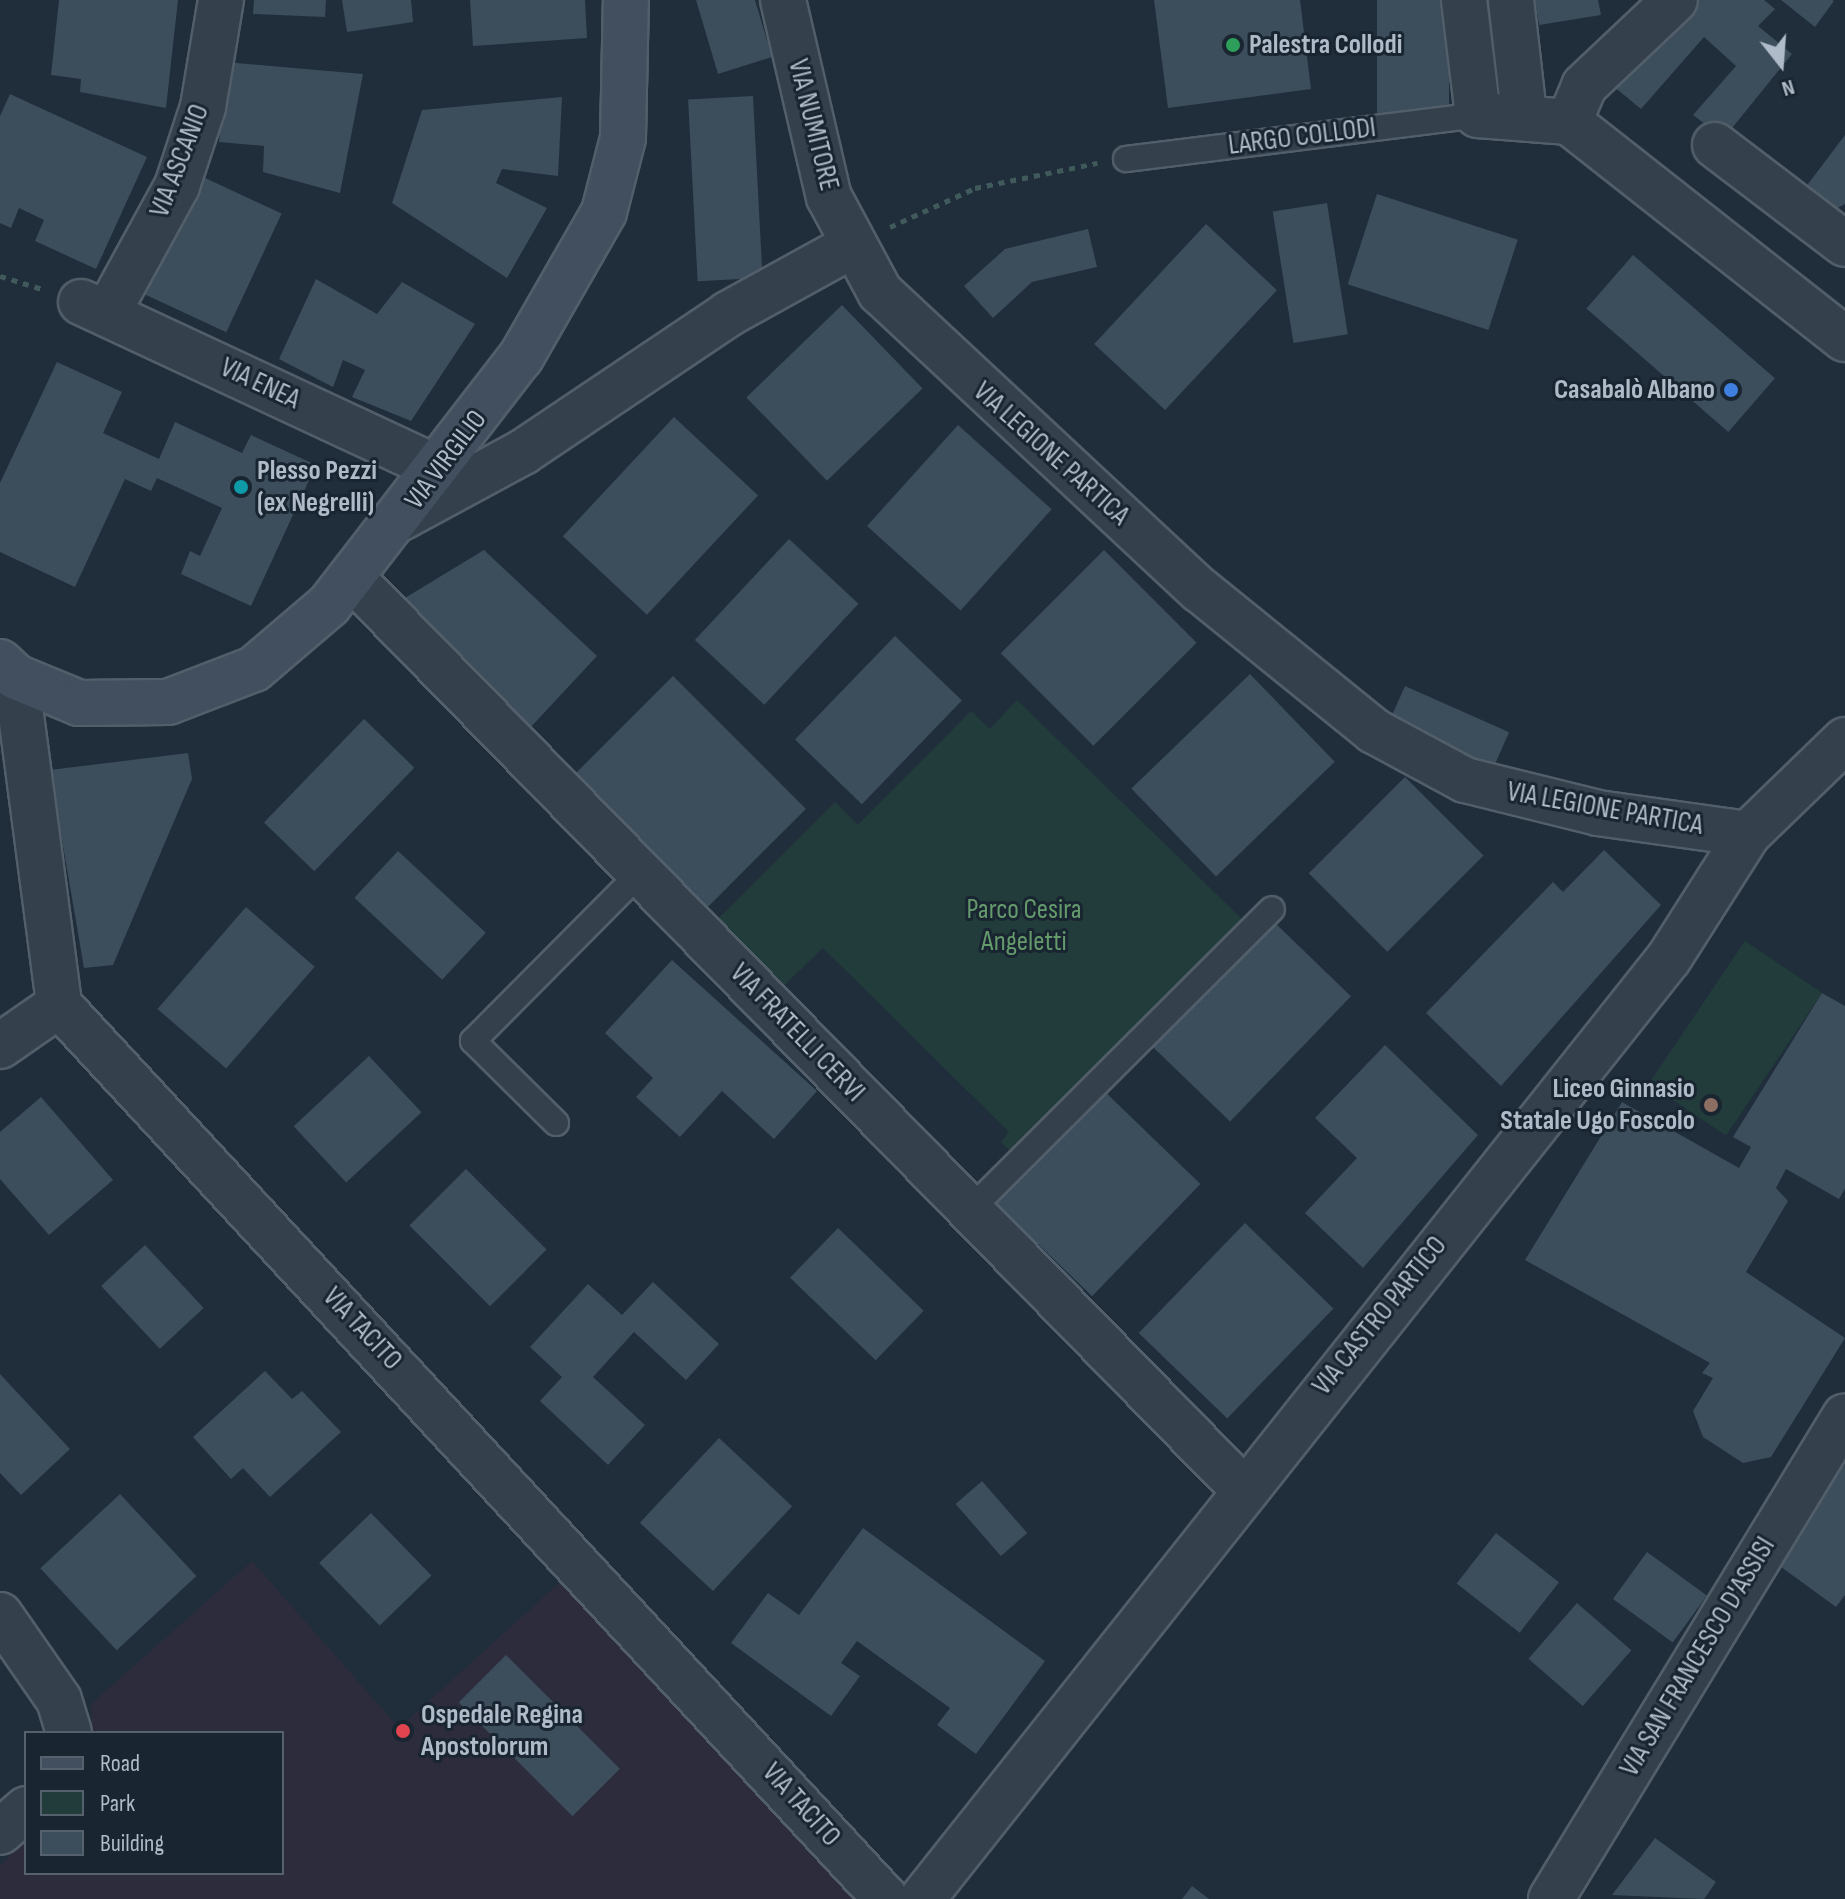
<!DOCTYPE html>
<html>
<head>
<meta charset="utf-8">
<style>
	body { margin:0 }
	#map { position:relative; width:1845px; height:1899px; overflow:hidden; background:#202e3b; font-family:"Sofia Sans Condensed",sans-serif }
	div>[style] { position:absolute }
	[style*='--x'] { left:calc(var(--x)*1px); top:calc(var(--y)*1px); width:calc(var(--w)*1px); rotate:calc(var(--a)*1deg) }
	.medical>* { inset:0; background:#2d2c3c }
	.green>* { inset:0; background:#223c3c; transform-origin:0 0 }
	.building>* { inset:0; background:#3c4d5b; transform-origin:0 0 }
	.path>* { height:5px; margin-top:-2.5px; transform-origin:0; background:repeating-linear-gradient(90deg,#40595a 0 6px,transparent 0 12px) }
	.roads { filter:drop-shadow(2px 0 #525e69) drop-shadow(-2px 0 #525e69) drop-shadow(0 2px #525e69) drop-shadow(0 -2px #525e69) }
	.lane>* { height:24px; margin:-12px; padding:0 12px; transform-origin:12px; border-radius:12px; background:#34404c }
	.street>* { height:44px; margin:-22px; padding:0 22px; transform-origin:22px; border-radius:22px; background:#34404c }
	.secondary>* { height:44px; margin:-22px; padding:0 22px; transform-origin:22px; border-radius:22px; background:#424f5f }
	.dots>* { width:22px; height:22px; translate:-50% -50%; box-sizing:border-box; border:4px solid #192530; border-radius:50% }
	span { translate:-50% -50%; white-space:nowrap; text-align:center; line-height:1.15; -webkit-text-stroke:6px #192530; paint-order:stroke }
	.poi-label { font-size:28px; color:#afbbc8; font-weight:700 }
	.left { translate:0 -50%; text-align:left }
	.right { translate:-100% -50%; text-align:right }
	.street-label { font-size:28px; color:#afbbc8 }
	.park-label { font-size:28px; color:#649a6c }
	.legend { position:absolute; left:24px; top:1731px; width:260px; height:144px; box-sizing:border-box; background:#192530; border:2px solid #55616d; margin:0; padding:10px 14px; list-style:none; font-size:24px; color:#afbbc8 }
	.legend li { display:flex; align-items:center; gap:16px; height:40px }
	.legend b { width:40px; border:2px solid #55616d }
	.north { position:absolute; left:1741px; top:24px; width:80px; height:80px; -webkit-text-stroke:6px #192530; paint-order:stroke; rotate:163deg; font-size:22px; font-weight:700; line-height:32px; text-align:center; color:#afbbc8 }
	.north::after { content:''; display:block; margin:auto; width:28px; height:36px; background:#afbbc8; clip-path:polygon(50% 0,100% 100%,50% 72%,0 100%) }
</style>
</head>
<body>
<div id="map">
	<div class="medical">
		<div style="clip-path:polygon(252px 1561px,399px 1728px,568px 1575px,872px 1899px,0 1899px,0 1865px,26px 1841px,26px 1873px,282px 1873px,282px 1733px,92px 1733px,91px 1704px)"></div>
	</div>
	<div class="green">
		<div style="clip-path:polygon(1017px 700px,1248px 925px,1015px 1155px,1001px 1142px,1009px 1132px,823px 948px,778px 991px,713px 924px,835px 802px,858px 825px,971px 711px,990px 729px)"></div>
		<div style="left:1745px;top:941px;width:93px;height:172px;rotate:34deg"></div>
	</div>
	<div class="building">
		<div style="clip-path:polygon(59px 0,178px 0,166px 108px,80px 92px,81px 79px,51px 75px)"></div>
		<div style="clip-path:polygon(254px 0,326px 0,325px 17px,253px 14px)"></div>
		<div style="clip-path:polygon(342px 0,411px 0,413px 22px,347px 32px)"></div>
		<div style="clip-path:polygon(470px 0,585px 0,587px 38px,473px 46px)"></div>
		<div style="clip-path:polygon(696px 0,755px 0,772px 57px,718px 74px)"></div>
		<div style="clip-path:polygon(1154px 0,1300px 0,1311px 89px,1168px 108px)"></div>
		<div style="left:1377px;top:0;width:72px;height:113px"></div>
		<div style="clip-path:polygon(1535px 0,1598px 0,1601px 15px,1539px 25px)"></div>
		<div style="clip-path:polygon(1697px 0,1764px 0,1775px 9px,1758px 26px,1792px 54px,1724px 138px,1693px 115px,1736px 66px,1704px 37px,1641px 109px,1607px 81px)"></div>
		<div style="clip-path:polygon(1781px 0,1832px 0,1834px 1px,1815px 27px)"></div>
		<div style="clip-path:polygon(226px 62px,363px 74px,340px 193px,263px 172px,264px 146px,219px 142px)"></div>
		<div style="clip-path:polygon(10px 94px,147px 157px,96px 269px,35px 241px,44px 220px,19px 208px,11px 228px,0 223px,0 116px)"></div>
		<div style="left:753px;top:96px;width:182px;height:65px;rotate:87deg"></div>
		<div style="clip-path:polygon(562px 97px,558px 176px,502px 169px,496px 183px,547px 208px,507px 278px,392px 203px,422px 110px)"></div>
		<div style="clip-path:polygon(1845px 135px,1845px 204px,1834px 210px,1805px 188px)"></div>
		<div style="left:201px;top:176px;width:89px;height:131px;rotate:25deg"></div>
		<div style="left:1377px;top:194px;width:148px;height:95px;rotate:18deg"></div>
		<div style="left:1327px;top:203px;width:133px;height:55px;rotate:81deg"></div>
		<div style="left:1206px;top:224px;width:97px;height:164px;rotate:43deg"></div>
		<div style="clip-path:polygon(1088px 229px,1097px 267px,1032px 282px,993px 318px,964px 286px,1005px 249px)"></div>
		<div style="left:1633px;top:255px;width:188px;height:71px;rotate:41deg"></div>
		<div style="clip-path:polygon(316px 279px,377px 314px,402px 282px,475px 324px,411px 421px,352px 397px,365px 370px,343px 360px,333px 387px,279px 359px)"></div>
		<div style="left:842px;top:305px;width:116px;height:133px;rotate:46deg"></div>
		<div style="clip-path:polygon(57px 362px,122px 392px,103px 433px,159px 459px,175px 422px,242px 453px,251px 435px,316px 465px,251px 606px,181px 574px,190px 551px,200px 556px,222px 508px,157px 478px,151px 491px,125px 479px,75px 587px,0 552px,0 483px)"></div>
		<div style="left:674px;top:417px;width:115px;height:163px;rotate:43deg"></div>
		<div style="left:958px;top:425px;width:126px;height:136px;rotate:42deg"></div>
		<div style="left:789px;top:539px;width:95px;height:138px;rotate:43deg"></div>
		<div style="clip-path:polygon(484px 550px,597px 656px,529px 729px,395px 604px)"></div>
		<div style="left:1104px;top:550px;width:131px;height:146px;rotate:45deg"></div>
		<div style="left:895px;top:636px;width:93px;height:144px;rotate:44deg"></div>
		<div style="left:1250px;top:674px;width:122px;height:165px;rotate:46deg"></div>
		<div style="left:673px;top:676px;width:188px;height:139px;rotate:45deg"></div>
		<div style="left:1405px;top:686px;width:114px;height:45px;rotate:24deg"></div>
		<div style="left:364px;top:719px;width:70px;height:144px;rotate:44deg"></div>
		<div style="clip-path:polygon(188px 753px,192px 779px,113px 965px,84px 968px,50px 770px)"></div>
		<div style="left:1405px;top:777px;width:111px;height:136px;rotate:45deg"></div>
		<div style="clip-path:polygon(1604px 850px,1661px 905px,1501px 1086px,1426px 1013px,1553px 882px,1563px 892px)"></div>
		<div style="left:398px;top:851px;width:120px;height:64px;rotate:43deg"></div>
		<div style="left:246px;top:907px;width:91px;height:135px;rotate:41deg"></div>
		<div style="left:1274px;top:922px;width:107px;height:174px;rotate:44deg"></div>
		<div style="clip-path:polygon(672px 960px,817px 1091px,774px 1139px,722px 1091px,680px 1137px,636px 1097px,653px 1078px,605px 1033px)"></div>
		<div style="clip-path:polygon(1822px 993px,1845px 1006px,1845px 1189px,1839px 1199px,1786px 1169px,1776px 1188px,1788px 1201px,1746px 1272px,1845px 1338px,1771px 1457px,1743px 1463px,1703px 1437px,1693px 1411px,1713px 1378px,1702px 1373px,1710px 1363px,1525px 1260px,1622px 1102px,1739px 1168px,1751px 1147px,1733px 1137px)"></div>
		<div style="clip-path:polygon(1385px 1045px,1478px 1135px,1363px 1268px,1305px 1213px,1357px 1158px,1315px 1118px)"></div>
		<div style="left:369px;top:1056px;width:77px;height:103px;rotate:47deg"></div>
		<div style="left:1099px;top:1086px;width:141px;height:156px;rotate:44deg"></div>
		<div style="clip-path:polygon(41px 1097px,113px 1180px,49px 1235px,0 1179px,0 1132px)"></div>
		<div style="left:466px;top:1169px;width:114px;height:80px;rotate:45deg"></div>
		<div style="left:1245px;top:1223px;width:123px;height:153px;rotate:44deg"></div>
		<div style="left:838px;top:1228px;width:119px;height:69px;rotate:44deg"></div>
		<div style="left:145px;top:1245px;width:86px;height:60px;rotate:47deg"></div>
		<div style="clip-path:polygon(653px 1282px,719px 1344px,686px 1380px,634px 1332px,593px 1377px,645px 1425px,608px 1465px,540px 1401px,562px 1377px,530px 1347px,588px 1284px,622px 1315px)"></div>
		<div style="clip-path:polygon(265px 1371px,292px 1399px,302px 1391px,341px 1432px,270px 1497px,243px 1468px,231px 1479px,193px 1437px)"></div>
		<div style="clip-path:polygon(0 1374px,70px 1449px,21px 1495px,0 1473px)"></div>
		<div style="left:719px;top:1438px;width:100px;height:116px;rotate:43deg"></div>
		<div style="clip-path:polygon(1845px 1464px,1845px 1595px,1836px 1607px,1773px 1561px)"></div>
		<div style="left:982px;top:1481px;width:69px;height:35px;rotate:49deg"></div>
		<div style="left:120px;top:1494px;width:112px;height:109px;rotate:47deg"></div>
		<div style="left:371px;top:1513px;width:87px;height:72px;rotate:46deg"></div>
		<div style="clip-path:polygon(863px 1528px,1045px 1661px,976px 1754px,937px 1725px,950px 1708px,857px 1641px,841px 1663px,860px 1676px,831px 1716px,731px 1643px,768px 1593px,799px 1615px)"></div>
		<div style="left:1496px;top:1533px;width:80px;height:64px;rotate:38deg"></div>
		<div style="left:1647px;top:1552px;width:74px;height:58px;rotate:36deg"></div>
		<div style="left:1577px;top:1603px;width:72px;height:74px;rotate:41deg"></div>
		<div style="left:506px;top:1655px;width:161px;height:67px;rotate:45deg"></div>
		<div style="clip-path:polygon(1655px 1838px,1716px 1882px,1704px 1899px,1612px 1895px)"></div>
		<div style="clip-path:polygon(1192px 1886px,1209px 1899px,1182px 1899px)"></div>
	</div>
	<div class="path">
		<div style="--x:890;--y:227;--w:94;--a:-24.6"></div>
		<div style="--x:975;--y:188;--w:125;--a:-11.6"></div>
		<div style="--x:0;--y:276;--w:44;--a:17.2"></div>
	</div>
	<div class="roads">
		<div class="lane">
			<div style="--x:1126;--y:159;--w:355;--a:-7.1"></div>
			<div style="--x:556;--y:1123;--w:117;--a:-135.3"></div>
			<div style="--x:473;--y:1041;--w:237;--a:-45.2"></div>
			<div style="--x:970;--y:1210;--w:426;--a:-44.9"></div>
		</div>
		<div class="street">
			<div style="--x:783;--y:0;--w:202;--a:76.9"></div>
			<div style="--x:829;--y:197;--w:108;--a:61.8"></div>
			<div style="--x:880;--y:292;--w:437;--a:43"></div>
			<div style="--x:1200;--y:590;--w:224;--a:39"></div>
			<div style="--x:1374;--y:731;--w:103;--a:28.3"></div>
			<div style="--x:1465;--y:780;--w:137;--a:13.9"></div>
			<div style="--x:1598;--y:813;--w:151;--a:8"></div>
			<div style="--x:1464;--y:0;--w:116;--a:83.1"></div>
			<div style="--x:1478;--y:115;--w:91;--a:4.4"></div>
			<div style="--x:1569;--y:122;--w:351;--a:38.2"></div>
			<div style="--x:1511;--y:0;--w:115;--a:83.5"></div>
			<div style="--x:1569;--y:122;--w:39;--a:-67"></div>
			<div style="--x:1584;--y:86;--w:125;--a:-43.4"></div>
			<div style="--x:1715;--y:145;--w:163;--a:37.3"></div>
			<div style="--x:81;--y:302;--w:395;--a:25"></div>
			<div style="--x:108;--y:312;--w:144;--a:-61.3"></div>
			<div style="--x:177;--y:186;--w:83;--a:-71.8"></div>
			<div style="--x:203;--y:107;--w:109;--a:-80.5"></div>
			<div style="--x:401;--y:518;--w:139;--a:-28.4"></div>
			<div style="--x:523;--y:452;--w:247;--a:-33.9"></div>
			<div style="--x:728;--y:314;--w:141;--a:-28.9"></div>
			<div style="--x:352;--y:578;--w:1273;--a:45.64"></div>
			<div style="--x:16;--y:677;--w:331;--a:82.5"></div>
			<div style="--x:59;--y:1005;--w:1218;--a:47.23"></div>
			<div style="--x:0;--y:1046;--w:72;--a:-34.8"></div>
			<div style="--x:0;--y:1615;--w:103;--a:55.2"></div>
			<div style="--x:59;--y:1700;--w:34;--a:73"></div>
			<div style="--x:0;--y:1832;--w:35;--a:-41"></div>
			<div style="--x:922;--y:1899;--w:1201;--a:-51.56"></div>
			<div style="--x:1669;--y:958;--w:147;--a:-57.5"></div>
			<div style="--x:1748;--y:834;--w:135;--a:-44.1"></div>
			<div style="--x:1551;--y:1899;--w:565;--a:-58.67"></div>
		</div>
		<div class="secondary">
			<div style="--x:0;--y:662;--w:22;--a:43"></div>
			<div style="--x:16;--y:677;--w:68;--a:22.4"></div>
			<div style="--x:79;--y:703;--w:89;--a:-0.6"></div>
			<div style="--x:168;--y:702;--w:92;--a:-21"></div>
			<div style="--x:254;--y:669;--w:99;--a:-40.5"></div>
			<div style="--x:329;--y:605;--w:314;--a:-52.3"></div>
			<div style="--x:521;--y:357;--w:167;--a:-60.2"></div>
			<div style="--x:604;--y:212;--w:76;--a:-75.6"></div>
			<div style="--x:623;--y:138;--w:138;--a:-88.8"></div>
		</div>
	</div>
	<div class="dots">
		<div style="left:1233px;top:45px;background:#2e9e5b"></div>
		<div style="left:1731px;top:390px;background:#3f7fe0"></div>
		<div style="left:241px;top:487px;background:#0f9aa8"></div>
		<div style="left:1711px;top:1105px;background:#8d6e63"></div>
		<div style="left:403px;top:1731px;background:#e0444e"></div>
	</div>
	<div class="poi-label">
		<span class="left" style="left:1249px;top:45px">Palestra Collodi</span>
		<span class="right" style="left:1715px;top:390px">Casabalò Albano</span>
		<span class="left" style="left:257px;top:487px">Plesso Pezzi<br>(ex Negrelli)</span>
		<span class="right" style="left:1695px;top:1105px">Liceo Ginnasio<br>Statale Ugo Foscolo</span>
		<span class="left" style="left:421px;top:1731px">Ospedale Regina<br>Apostolorum</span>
	</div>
	<div class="street-label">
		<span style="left:813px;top:125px;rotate:76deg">VIA NUMITORE</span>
		<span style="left:1302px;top:137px;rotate:-7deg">LARGO COLLODI</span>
		<span style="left:180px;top:161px;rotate:-69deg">VIA ASCANIO</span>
		<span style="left:260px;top:384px;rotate:25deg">VIA ENEA</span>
		<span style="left:1051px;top:454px;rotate:42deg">VIA LEGIONE PARTICA</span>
		<span style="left:446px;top:460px;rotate:-53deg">VIA VIRGILIO</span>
		<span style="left:1605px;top:809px;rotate:10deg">VIA LEGIONE PARTICA</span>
		<span style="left:797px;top:1033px;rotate:46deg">VIA FRATELLI CERVI</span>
		<span style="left:1380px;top:1316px;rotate:-51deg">VIA CASTRO PARTICO</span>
		<span style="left:362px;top:1329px;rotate:47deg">VIA TACITO</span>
		<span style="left:1698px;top:1657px;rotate:-59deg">VIA SAN FRANCESCO D'ASSISI</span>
		<span style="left:801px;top:1805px;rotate:48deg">VIA TACITO</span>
	</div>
	<div class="park-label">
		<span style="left:1024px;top:926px">Parco Cesira<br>Angeletti</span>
	</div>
	<ul class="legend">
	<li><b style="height:10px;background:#424f5f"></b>Road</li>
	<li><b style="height:22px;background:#223c3c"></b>Park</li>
	<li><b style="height:22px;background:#3c4d5b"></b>Building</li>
	</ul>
	<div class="north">N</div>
</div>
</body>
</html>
